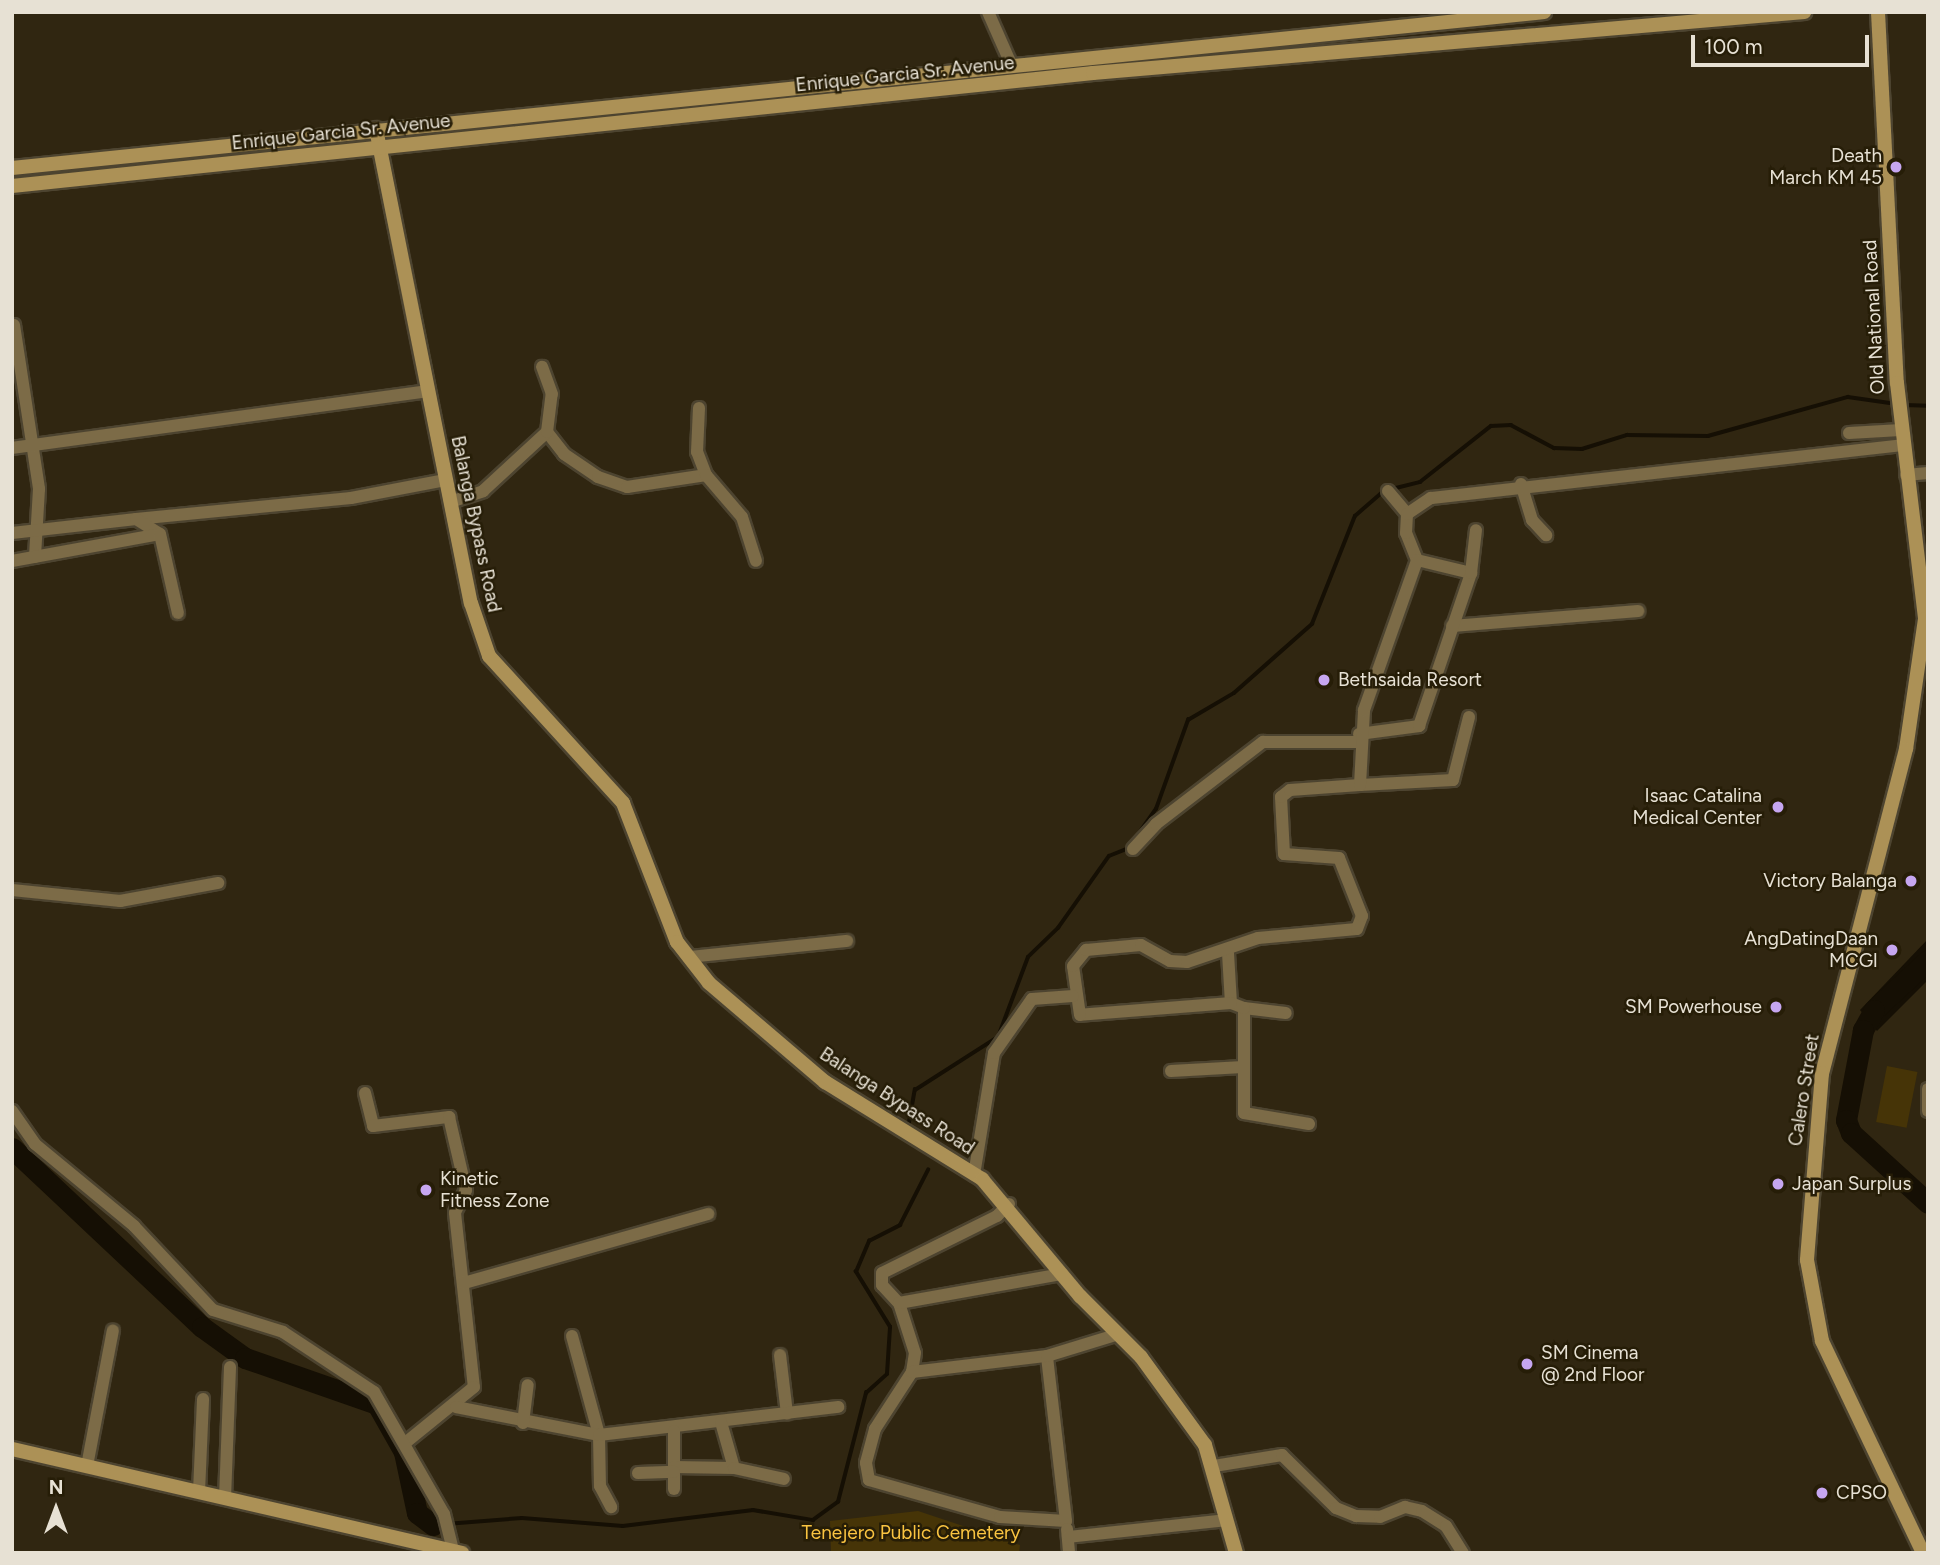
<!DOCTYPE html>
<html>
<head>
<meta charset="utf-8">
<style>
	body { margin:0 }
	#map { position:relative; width:1940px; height:1565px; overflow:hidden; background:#302611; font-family:Figtree,sans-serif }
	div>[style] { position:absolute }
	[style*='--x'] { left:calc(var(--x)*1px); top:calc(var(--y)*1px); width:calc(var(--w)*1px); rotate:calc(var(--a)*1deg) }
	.green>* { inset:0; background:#463407; transform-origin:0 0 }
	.water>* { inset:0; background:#150f04 }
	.stream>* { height:3.5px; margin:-1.75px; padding:0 1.75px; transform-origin:1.75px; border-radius:1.75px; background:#150f04 }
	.river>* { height:21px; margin:-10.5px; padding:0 10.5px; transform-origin:10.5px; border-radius:10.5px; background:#150f04 }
	.roads { filter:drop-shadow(2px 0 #4d4430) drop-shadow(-2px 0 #4d4430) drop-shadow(0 2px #4d4430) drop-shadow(0 -2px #4d4430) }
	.street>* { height:12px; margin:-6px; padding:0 6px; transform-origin:6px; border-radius:6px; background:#7c6b47 }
	.secondary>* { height:14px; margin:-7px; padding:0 7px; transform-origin:7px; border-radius:7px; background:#ac9156 }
	.dots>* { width:19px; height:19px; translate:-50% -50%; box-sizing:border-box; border:4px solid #261d07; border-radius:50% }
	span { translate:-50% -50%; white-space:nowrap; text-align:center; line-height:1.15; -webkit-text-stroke:5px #261d07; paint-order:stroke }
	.street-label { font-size:19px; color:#e7e1d4 }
	.poi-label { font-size:19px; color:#e7e1d4 }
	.right { translate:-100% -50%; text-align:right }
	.left { translate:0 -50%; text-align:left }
	.park-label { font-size:19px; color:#fac441 }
	.frame { position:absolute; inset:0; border:14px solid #e7e1d4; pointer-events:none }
	.north { position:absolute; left:21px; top:1474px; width:70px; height:70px; -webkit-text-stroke:5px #261d07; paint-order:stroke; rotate:0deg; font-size:19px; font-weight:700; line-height:28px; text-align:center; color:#e7e1d4 }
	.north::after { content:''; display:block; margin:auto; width:24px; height:32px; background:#e7e1d4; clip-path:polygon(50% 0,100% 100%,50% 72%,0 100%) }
	.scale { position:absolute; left:1691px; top:35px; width:178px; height:32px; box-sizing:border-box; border:4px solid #e7e1d4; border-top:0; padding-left:9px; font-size:21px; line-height:24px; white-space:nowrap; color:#e7e1d4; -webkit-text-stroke:5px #261d07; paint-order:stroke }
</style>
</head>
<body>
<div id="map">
	<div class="green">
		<div style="left:1887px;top:1066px;width:31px;height:57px;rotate:11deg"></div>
		<div style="clip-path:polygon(918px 1511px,1020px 1545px,1019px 1553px,831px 1553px,830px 1521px)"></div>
	</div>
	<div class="water">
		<div style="clip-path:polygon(1928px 939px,1928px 980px,1877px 1031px,1860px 1010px)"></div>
	</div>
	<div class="stream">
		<div style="--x:1905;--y:405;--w:23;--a:2"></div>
		<div style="--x:1392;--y:489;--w:29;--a:-14"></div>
		<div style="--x:1420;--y:482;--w:90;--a:-38.3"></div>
		<div style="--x:1491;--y:426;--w:20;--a:-3"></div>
		<div style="--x:1511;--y:425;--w:49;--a:28.1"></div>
		<div style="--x:1554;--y:448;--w:28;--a:2"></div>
		<div style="--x:1582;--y:449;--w:47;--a:-17.3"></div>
		<div style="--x:1627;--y:435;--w:81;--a:0.7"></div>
		<div style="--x:1708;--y:436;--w:145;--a:-15.6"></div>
		<div style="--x:1848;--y:397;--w:49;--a:8.1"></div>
		<div style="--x:1137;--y:836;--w:33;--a:-55"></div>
		<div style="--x:1156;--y:809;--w:95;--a:-70.2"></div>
		<div style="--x:1188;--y:720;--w:53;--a:-30.4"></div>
		<div style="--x:1234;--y:693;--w:104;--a:-41.5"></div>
		<div style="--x:1312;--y:624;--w:116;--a:-68.3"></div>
		<div style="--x:1355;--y:516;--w:38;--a:-41"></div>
		<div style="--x:908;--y:1128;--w:39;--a:-80"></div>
		<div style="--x:915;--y:1090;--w:98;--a:-32.6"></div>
		<div style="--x:998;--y:1037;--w:85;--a:-69.4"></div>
		<div style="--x:1028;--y:957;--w:42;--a:-44"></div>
		<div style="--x:1058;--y:928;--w:88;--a:-54.7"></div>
		<div style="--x:1109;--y:856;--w:22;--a:-22"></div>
		<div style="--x:433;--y:1525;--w:89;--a:-4.5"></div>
		<div style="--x:522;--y:1518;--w:101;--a:4.5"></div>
		<div style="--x:623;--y:1526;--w:131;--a:-7"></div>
		<div style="--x:753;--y:1510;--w:61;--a:9.5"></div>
		<div style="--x:813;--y:1520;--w:31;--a:-36"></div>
		<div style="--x:838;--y:1502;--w:113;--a:-75.6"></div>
		<div style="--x:866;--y:1393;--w:28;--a:-42"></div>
		<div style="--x:887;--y:1374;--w:47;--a:-86.3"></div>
		<div style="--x:890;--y:1327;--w:65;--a:-121.7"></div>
		<div style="--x:856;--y:1272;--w:34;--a:-67"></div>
		<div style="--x:869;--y:1241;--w:35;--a:-27"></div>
		<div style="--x:900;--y:1225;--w:62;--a:-63"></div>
	</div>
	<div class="river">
		<div style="--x:1928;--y:960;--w:74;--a:137.2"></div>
		<div style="--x:1874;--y:1010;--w:23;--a:119"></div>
		<div style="--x:1863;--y:1030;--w:92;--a:100.7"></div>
		<div style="--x:1846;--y:1120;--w:14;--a:69"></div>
		<div style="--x:1851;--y:1133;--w:104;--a:42.3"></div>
		<div style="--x:12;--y:1148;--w:261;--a:43.3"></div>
		<div style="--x:202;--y:1327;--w:53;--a:35.8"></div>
		<div style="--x:245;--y:1358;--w:140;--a:19.2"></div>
		<div style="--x:377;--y:1404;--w:55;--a:60.6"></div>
		<div style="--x:404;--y:1452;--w:62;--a:78"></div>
		<div style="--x:417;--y:1513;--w:20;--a:37"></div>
	</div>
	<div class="roads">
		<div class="street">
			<div style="--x:988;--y:12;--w:57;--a:66.1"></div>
			<div style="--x:14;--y:325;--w:166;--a:81.3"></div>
			<div style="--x:39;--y:489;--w:68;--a:93.4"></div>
			<div style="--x:547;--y:432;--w:28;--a:52"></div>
			<div style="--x:564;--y:454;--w:41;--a:34.1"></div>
			<div style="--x:598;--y:477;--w:31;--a:19"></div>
			<div style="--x:627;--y:487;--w:80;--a:-8.6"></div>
			<div style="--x:706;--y:475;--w:25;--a:-111"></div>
			<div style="--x:697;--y:452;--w:44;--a:-87.4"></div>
			<div style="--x:1849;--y:433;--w:52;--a:-3.3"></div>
			<div style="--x:12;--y:448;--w:420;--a:-7.8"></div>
			<div style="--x:706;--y:475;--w:55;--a:49.4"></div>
			<div style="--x:742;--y:517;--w:46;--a:72.3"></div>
			<div style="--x:1906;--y:475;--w:22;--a:-5"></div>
			<div style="--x:1521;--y:484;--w:38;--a:73"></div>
			<div style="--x:1532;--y:520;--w:21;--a:47"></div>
			<div style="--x:1388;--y:491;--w:30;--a:50"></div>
			<div style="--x:450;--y:502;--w:35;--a:-18"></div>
			<div style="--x:483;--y:491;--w:87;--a:-42.7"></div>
			<div style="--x:547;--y:432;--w:38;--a:-83"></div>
			<div style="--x:552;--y:394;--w:29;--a:-110"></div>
			<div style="--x:136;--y:519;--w:216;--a:-5.6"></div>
			<div style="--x:351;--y:498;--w:96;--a:-10.8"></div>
			<div style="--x:12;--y:533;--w:125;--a:-6.4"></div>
			<div style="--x:136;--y:519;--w:28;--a:32"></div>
			<div style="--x:1417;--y:560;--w:29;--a:-112"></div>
			<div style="--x:1406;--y:533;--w:19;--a:-87"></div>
			<div style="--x:1407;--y:514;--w:29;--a:-34"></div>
			<div style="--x:1431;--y:498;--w:475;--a:-6.4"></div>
			<div style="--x:1417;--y:560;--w:56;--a:13.5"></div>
			<div style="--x:12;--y:561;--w:150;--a:-10.3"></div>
			<div style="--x:160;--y:534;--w:81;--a:77.2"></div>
			<div style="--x:1452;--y:626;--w:187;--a:-4.6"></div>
			<div style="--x:1359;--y:734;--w:61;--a:-7.6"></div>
			<div style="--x:1419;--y:726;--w:162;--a:-71.2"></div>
			<div style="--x:1471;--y:573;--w:43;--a:-83.4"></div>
			<div style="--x:1360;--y:785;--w:93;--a:-3.1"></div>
			<div style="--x:1453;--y:780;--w:65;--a:-75.7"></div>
			<div style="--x:1133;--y:849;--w:34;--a:-47"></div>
			<div style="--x:1156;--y:824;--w:135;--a:-37.5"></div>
			<div style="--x:1263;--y:742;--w:96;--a:0"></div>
			<div style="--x:12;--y:890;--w:109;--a:5.8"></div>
			<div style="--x:120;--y:901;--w:100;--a:-10.4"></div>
			<div style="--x:1228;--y:953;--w:50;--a:86.6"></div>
			<div style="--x:689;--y:957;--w:159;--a:-5.8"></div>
			<div style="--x:1244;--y:1008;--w:42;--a:6.8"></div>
			<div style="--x:1171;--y:1071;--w:72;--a:-3.2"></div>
			<div style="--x:1928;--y:1089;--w:22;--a:90"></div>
			<div style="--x:365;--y:1093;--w:34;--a:76"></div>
			<div style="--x:373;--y:1126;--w:77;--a:-6.8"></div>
			<div style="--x:449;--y:1117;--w:75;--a:76.9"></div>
			<div style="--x:466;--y:1190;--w:25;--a:116"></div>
			<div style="--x:455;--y:1213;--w:175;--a:83.8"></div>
			<div style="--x:474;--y:1387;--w:89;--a:140.9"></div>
			<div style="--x:12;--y:1111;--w:40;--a:55.1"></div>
			<div style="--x:35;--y:1144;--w:129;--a:39.6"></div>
			<div style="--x:134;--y:1226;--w:115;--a:46.8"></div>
			<div style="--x:213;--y:1310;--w:73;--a:17.4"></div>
			<div style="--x:283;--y:1332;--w:109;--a:33.4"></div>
			<div style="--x:374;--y:1392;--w:141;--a:60.2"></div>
			<div style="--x:444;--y:1514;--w:38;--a:76"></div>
			<div style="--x:1309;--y:1124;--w:66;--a:-170.4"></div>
			<div style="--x:1244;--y:1113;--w:105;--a:-90"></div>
			<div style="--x:1244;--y:1008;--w:14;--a:-159"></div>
			<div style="--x:1231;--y:1003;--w:151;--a:175.5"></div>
			<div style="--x:1080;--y:1015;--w:49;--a:-98.1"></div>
			<div style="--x:1073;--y:966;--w:21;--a:-51"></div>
			<div style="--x:1086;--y:950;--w:55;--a:-5.2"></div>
			<div style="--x:1141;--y:945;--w:33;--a:29"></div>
			<div style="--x:1170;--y:961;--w:17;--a:3"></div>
			<div style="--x:1187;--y:962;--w:75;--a:-18.7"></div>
			<div style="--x:1258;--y:938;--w:99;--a:-5.2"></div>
			<div style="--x:1357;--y:929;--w:14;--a:-69"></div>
			<div style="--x:1362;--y:916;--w:62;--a:-111.6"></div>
			<div style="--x:1339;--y:858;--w:55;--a:-175.8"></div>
			<div style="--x:1284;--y:854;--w:57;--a:-93"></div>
			<div style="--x:1281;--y:797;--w:11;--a:-38"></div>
			<div style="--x:1290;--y:790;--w:70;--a:-4.1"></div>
			<div style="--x:1360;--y:785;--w:75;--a:-86.9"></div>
			<div style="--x:1364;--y:710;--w:159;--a:-70.5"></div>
			<div style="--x:974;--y:1175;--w:124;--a:-80.7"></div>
			<div style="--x:994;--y:1053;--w:66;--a:-54.9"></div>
			<div style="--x:1032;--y:999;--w:41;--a:-4.2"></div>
			<div style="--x:1009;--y:1204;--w:17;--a:135"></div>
			<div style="--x:997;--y:1216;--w:128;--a:153.6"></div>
			<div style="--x:882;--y:1273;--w:12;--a:90"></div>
			<div style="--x:882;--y:1285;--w:25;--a:47"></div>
			<div style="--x:899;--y:1303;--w:52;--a:72.3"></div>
			<div style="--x:915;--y:1353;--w:19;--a:99"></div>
			<div style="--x:912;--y:1372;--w:68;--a:123"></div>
			<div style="--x:875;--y:1429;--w:35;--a:105"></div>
			<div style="--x:866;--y:1463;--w:17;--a:80"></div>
			<div style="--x:869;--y:1480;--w:136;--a:15.8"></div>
			<div style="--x:1000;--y:1517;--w:66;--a:3.5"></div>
			<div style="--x:1066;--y:1521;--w:166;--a:-96.6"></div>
			<div style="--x:464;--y:1283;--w:254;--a:-15.8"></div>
			<div style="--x:899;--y:1303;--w:166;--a:-10.1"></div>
			<div style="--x:572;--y:1336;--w:103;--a:74.7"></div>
			<div style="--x:599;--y:1435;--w:51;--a:88.9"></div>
			<div style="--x:600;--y:1486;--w:24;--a:62"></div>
			<div style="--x:780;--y:1355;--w:59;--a:83.2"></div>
			<div style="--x:912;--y:1372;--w:136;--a:-6.8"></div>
			<div style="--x:1047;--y:1356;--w:75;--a:-17"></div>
			<div style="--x:456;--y:1407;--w:146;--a:11.1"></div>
			<div style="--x:599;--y:1435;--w:241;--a:-6.7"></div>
			<div style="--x:523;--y:1423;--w:38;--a:-83"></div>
			<div style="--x:674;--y:1431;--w:58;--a:90"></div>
			<div style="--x:87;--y:1466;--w:138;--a:-79.2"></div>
			<div style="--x:1214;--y:1466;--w:69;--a:-9.2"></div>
			<div style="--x:1282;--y:1455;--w:76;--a:44.5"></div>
			<div style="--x:1336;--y:1508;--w:22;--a:22"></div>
			<div style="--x:1356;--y:1516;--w:24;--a:2"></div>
			<div style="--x:1380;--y:1517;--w:27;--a:-22"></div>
			<div style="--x:1405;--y:1507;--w:17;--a:13"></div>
			<div style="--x:1422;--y:1511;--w:28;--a:32"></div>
			<div style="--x:1446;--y:1526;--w:32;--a:58"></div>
			<div style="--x:674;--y:1467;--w:60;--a:1"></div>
			<div style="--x:734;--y:1468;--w:48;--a:-105.8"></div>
			<div style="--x:734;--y:1468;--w:51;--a:12.4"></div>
			<div style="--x:638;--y:1473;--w:36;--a:-2"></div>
			<div style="--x:199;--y:1492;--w:93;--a:-87.5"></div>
			<div style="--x:225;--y:1498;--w:131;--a:-87.8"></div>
			<div style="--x:1067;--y:1529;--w:24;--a:85"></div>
			<div style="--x:1068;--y:1537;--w:159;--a:-6.1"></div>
		</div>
		<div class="secondary">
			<div style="--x:1878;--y:12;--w:371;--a:87.1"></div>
			<div style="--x:1897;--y:383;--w:238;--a:83.2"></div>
			<div style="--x:1925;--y:619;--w:131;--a:98.3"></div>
			<div style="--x:1906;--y:749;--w:335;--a:104.5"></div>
			<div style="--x:1822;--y:1073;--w:188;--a:94.6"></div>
			<div style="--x:1807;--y:1260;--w:82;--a:79.5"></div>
			<div style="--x:1822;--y:1341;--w:235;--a:64.5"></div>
			<div style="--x:376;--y:129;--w:483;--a:78.7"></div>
			<div style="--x:471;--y:603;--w:56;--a:71.2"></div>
			<div style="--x:489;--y:656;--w:199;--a:47.6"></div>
			<div style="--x:623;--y:803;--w:149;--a:68.8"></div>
			<div style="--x:677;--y:942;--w:52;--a:52"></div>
			<div style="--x:709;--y:983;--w:153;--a:40.5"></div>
			<div style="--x:825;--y:1082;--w:185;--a:31.7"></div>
			<div style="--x:982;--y:1179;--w:153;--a:50.1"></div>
			<div style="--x:1080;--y:1296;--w:86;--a:45"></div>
			<div style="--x:1141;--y:1357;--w:109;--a:54"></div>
			<div style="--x:1205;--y:1445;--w:112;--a:74"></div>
			<div style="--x:12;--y:168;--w:1540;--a:-5.81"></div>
			<div style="--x:12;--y:186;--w:1087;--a:-5.97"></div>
			<div style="--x:1093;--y:73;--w:714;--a:-4.9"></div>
			<div style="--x:12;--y:1449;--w:462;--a:13"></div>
		</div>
	</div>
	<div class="dots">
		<div style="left:1896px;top:167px;background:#c6a6f0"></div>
		<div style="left:1324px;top:680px;background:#c6a6f0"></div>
		<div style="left:1778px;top:807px;background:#c6a6f0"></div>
		<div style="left:1911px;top:881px;background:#c6a6f0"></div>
		<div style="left:1892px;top:950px;background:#c6a6f0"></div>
		<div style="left:1776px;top:1007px;background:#c6a6f0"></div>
		<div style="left:1778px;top:1184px;background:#c6a6f0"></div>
		<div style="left:426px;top:1190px;background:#c6a6f0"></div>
		<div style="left:1527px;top:1364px;background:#c6a6f0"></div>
		<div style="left:1822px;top:1493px;background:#c6a6f0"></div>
	</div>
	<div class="street-label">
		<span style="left:905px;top:74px;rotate:-6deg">Enrique Garcia Sr. Avenue</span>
		<span style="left:341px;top:132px;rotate:-6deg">Enrique Garcia Sr. Avenue</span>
		<span style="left:1874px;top:317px;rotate:-93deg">Old National Road</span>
		<span style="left:476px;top:524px;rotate:78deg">Balanga Bypass Road</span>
		<span style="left:1804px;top:1090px;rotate:-81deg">Calero Street</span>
		<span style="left:897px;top:1101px;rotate:33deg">Balanga Bypass Road</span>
	</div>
	<div class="poi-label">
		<span class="right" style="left:1882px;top:167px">Death<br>March KM 45</span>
		<span class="left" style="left:1338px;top:680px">Bethsaida Resort</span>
		<span class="right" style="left:1762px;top:807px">Isaac Catalina<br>Medical Center</span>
		<span class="right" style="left:1897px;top:881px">Victory Balanga</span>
		<span class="right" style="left:1878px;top:950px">AngDatingDaan<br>MCGI</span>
		<span class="right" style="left:1762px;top:1007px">SM Powerhouse</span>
		<span class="left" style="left:440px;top:1190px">Kinetic<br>Fitness Zone</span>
		<span class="left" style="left:1792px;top:1184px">Japan Surplus</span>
		<span class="left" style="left:1541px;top:1364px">SM Cinema<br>@ 2nd Floor</span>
		<span class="left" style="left:1836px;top:1493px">CPSO</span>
	</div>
	<div class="park-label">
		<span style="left:911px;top:1533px">Tenejero Public Cemetery</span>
	</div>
	<div class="frame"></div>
	<div class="north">N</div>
	<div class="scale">100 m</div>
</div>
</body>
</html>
